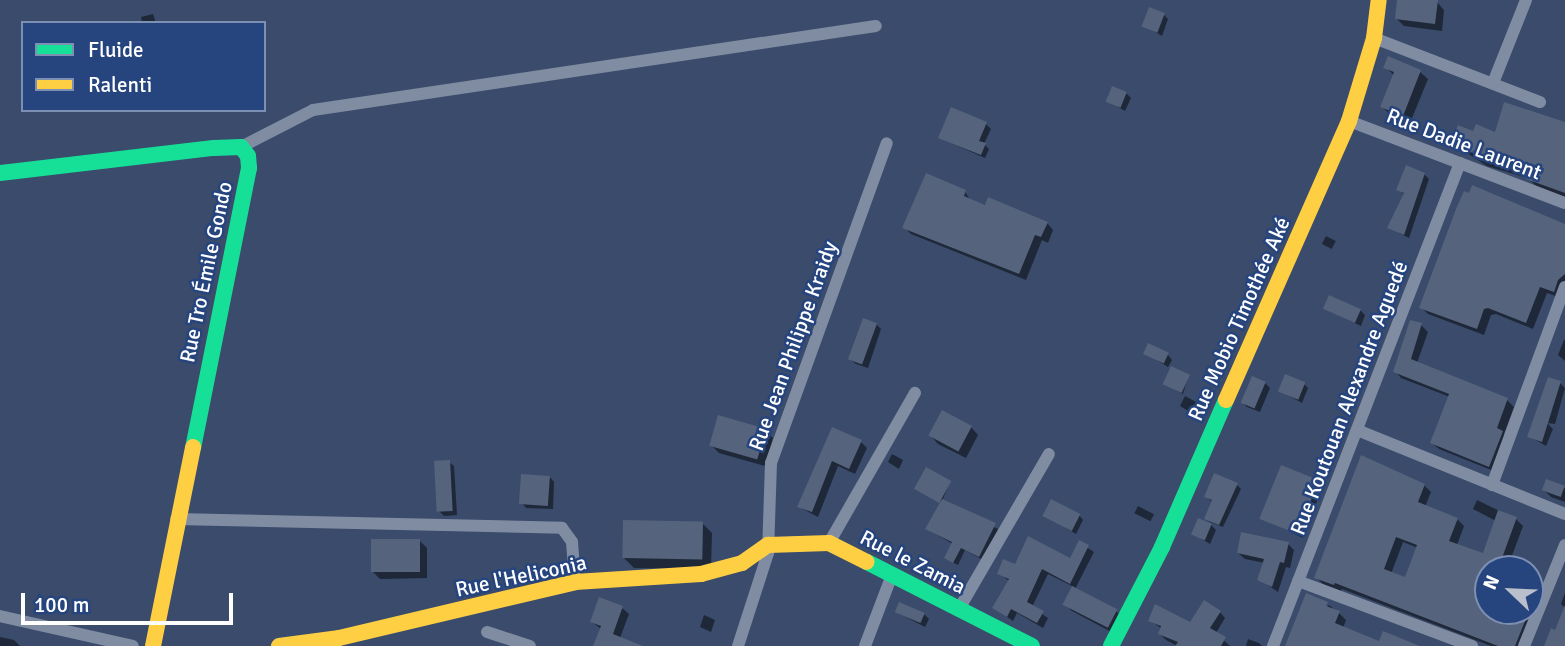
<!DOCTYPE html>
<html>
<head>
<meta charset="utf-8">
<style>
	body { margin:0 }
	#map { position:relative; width:1565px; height:646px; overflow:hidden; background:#3a4b6b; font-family:Signika,sans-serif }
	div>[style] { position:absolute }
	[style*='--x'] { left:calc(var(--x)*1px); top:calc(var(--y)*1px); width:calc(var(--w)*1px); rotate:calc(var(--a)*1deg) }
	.shadow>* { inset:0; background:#0007; transform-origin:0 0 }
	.building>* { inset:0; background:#55637c; transform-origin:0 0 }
	.street>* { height:12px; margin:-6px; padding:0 6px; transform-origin:6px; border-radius:6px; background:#808ca1 }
	.fast>* { height:16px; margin:-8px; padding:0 8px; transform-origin:8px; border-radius:8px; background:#16e098 }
	.slow>* { height:16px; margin:-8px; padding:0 8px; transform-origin:8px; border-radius:8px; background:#ffcf43 }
	span { translate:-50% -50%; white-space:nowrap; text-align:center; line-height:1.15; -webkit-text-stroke:5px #26457f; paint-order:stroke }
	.street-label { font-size:21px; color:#fff }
	.legend { position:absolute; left:21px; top:21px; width:245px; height:91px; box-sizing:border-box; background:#26457f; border:2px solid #7d8fb2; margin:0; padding:9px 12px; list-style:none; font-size:21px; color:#fff }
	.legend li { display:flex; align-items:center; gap:14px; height:35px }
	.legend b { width:35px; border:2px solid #7d8fb2 }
	.north { position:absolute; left:1474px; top:555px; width:70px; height:70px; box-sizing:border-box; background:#26457f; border:2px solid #7d8fb2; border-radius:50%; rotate:293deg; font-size:19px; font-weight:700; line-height:28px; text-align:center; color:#fff }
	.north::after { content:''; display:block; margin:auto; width:24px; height:32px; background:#bac0cb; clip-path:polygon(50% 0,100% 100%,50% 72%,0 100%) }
	.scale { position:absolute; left:21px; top:593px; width:212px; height:32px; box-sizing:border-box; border:4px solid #fff; border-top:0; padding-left:9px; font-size:21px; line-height:24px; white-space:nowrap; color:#fff; -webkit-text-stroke:5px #26457f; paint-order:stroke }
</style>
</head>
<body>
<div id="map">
	<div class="shadow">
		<div style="clip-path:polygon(1399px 0,1437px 2px,1444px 10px,1442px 31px,1404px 26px,1397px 19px)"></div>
		<div style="clip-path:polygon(153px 14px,156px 23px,142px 23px,141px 17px)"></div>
		<div style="clip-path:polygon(1164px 15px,1168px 19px,1162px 36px,1143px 25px)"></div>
		<div style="clip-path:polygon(1385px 67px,1420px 72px,1428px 79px,1410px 123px,1390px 114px,1382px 107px,1395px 76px)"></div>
		<div style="clip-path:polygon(1126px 93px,1131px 98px,1125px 111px,1108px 101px)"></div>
		<div style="clip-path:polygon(986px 124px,991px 129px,984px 144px,989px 149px,985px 158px,940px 138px)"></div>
		<div style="clip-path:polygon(1565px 125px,1565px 197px,1536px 186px,1528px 178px,1487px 166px,1453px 144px)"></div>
		<div style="clip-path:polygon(1424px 174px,1429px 179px,1409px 238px,1389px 228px,1405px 195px,1398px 189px)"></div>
		<div style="clip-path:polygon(965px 192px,971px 201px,1047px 223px,1053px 230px,1048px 243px,1042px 240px,1026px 280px,911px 234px,904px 227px)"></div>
		<div style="clip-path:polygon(1565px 225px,1565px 286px,1561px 298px,1547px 293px,1533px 329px,1496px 314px,1491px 315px,1484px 335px,1428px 314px,1421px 307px)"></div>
		<div style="left:1326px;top:236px;width:11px;height:9px;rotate:27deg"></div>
		<div style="clip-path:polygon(1325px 309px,1360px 310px,1365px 315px,1361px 326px)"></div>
		<div style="clip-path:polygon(876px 324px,881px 329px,868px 368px,856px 364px,851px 360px)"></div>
		<div style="clip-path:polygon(1421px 325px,1428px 332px,1417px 363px,1507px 400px,1514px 407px,1504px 434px,1508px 439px,1496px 472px,1439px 449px,1432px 443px,1450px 397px,1401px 378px,1395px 371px)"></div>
		<div style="clip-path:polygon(1564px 340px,1565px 340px,1565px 361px,1558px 355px)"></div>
		<div style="clip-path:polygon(1145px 353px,1168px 355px,1172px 360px,1168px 367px)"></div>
		<div style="clip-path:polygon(1188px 377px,1183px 394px,1166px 385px)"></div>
		<div style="clip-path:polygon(1265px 383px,1270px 388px,1260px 412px,1247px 407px,1243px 403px)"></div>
		<div style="clip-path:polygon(1560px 383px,1565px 388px,1555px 424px,1547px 423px,1553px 429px,1546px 446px,1529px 436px)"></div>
		<div style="clip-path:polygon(1304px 384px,1308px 388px,1302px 403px,1280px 391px)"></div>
		<div style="clip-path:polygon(1185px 396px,1198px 403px,1193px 414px,1180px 406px)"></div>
		<div style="clip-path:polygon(971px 427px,978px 435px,966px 458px,938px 444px,931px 436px)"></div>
		<div style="clip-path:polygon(833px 430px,861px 442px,867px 448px,855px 474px,838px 466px,818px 517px,799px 507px)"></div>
		<div style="clip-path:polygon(765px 431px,773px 438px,765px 466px,719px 453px,711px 445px)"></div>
		<div style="clip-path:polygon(892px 454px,903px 460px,899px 469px,888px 462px)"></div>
		<div style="clip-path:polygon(449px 462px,454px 466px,457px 515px,444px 516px,439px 511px)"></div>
		<div style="clip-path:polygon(550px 477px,554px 482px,553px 509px,526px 508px,522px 503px)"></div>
		<div style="clip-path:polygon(1318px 481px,1323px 486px,1303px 538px,1263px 518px)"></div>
		<div style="clip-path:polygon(1547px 481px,1565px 488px,1565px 502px,1551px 497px,1544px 490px)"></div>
		<div style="clip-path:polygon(950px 482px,942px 501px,998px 529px,983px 560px,965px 550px,958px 565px,950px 561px,946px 557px,953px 544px,927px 529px,942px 502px,920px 491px)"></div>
		<div style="clip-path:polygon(1237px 485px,1241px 489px,1223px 527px,1210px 522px,1206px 518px,1213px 502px,1206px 497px)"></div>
		<div style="clip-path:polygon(evenodd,1424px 485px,1431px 492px,1425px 507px,1457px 519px,1464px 526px,1457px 545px,1484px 555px,1496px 521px,1473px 509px,1477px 500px,1516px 519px,1523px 526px,1507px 569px,1488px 569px,1488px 611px,1530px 611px,1530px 588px,1537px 590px,1544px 598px,1524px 646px,1491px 646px,1342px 589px,1341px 591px,1323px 584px,1316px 577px,1424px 485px,1403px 542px,1418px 548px,1406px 580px,1391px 574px,1403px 542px)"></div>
		<div style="left:1138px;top:506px;width:18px;height:8px;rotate:27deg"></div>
		<div style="clip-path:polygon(1045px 515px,1079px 515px,1083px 520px,1076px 534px)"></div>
		<div style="clip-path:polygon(702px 523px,712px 533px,711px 569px,634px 568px,624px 558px)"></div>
		<div style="clip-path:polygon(1211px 525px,1216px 530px,1210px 544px,1193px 534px)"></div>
		<div style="clip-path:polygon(420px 541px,427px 548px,427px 578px,380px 579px,372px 571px)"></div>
		<div style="clip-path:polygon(1080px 543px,1094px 552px,1075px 589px,1116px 611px,1123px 618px,1115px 634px,1072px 611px,1065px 604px,1074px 587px,1048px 574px,1032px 607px,1048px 618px,1043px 628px,1017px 613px,1013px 621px,994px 608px,1009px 581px,999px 573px,1015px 566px,1071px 560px)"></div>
		<div style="clip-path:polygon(1288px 544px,1294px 550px,1290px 568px,1286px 567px,1278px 592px,1259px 579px,1265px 563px,1245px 559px,1238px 553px)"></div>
		<div style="clip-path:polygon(1565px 593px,1565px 646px,1546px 646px,1556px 632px,1565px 608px,1561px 604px)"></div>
		<div style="clip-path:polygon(1307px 595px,1327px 603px,1324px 610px,1329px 605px,1339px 613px,1346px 620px,1343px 628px,1380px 643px,1384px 633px,1419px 646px,1287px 646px)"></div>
		<div style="clip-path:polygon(622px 608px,629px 614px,620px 638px,630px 646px,595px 646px,601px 629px,592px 622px)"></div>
		<div style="clip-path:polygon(896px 612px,924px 614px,929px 619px,925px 627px)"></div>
		<div style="clip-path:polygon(1220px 612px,1225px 618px,1216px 633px,1230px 646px,1177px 646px,1166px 640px,1160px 634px,1162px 629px,1150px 620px,1191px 624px)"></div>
		<div style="clip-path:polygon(704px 615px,715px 620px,711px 632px,700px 627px)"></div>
		<div style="clip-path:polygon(0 637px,14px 640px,20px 646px,0 646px)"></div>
		<div style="clip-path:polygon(1248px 639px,1259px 643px,1262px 646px,1246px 646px)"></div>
	</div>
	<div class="building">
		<div style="clip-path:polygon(1397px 0,1438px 0,1435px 24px,1395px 19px)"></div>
		<div style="left:1149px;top:7px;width:17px;height:21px;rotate:21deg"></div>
		<div style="clip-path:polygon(1388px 56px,1421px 70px,1403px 116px,1380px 107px,1394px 72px,1383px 68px)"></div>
		<div style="left:1112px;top:86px;width:16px;height:17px;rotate:22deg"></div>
		<div style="clip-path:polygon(1504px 102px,1565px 122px,1565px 193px,1526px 179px,1528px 174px,1477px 159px,1478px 155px,1450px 144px,1458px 125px,1473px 131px,1476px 124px,1495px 132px)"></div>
		<div style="clip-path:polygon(951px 107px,987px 122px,979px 141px,986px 143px,981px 155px,938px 138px)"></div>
		<div style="clip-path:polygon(1406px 165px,1425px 173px,1404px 235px,1387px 228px,1404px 193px,1396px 190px)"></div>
		<div style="clip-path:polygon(926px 173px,966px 190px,964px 196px,985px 205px,988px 197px,1048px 222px,1041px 237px,1035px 235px,1019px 274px,902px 228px)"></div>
		<div style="clip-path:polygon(1472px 185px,1565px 224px,1565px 274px,1558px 280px,1554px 292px,1540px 287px,1526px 323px,1488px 308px,1484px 309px,1477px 329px,1419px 308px,1456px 209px,1464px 191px,1469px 193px)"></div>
		<div style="left:1329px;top:295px;width:35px;height:15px;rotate:24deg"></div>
		<div style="left:863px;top:318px;width:15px;height:44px;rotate:20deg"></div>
		<div style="clip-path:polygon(1410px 320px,1422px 323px,1411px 359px,1508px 398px,1497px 428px,1503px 431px,1489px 467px,1430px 443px,1449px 394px,1393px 372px)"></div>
		<div style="left:1148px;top:343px;width:23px;height:12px;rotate:25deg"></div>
		<div style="left:1171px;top:366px;width:21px;height:20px;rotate:25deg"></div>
		<div style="left:1285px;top:374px;width:22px;height:19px;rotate:22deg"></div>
		<div style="left:1252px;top:376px;width:15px;height:29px;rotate:23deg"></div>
		<div style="clip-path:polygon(1548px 377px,1561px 381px,1542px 442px,1527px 437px)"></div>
		<div style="left:942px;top:410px;width:34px;height:29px;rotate:28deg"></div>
		<div style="left:718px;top:415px;width:50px;height:32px;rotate:16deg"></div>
		<div style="clip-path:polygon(832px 427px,862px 440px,849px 469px,832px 461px,812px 512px,797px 507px)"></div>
		<div style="clip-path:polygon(evenodd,1361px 455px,1425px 484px,1418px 502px,1458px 518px,1449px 541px,1483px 553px,1498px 510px,1517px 517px,1498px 569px,1488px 569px,1488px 611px,1529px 611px,1515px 646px,1498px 646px,1335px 583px,1334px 585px,1314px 578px,1361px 455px,1396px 537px,1417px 545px,1405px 577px,1384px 569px,1396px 537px)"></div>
		<div style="left:450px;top:460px;width:51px;height:16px;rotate:87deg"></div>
		<div style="left:1281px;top:465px;width:41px;height:58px;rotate:22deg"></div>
		<div style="left:926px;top:467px;width:29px;height:25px;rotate:29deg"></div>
		<div style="clip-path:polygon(1214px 473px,1238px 483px,1219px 525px,1204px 519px,1212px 500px,1204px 497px)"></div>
		<div style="left:521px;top:474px;width:29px;height:30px;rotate:4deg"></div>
		<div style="left:1546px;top:479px;width:20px;height:12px;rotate:20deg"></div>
		<div style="clip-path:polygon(942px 499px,996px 523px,979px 557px,961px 548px,953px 563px,944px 558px,952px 542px,925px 529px)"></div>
		<div style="left:1051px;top:499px;width:33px;height:19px;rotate:27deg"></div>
		<div style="left:1198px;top:518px;width:15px;height:18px;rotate:23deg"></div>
		<div style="left:623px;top:520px;width:80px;height:38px;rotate:1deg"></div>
		<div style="clip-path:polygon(1241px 532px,1289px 542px,1284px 563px,1280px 562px,1272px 587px,1257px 580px,1264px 559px,1237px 553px)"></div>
		<div style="clip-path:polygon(1028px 536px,1070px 558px,1079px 540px,1089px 545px,1070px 584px,1042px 569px,1027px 602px,1044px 611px,1037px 623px,1011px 609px,1007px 617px,992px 608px,1009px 579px,997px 574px,1003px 559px,1015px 564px)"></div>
		<div style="left:371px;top:539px;width:49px;height:33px"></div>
		<div style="left:1072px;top:586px;width:51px;height:21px;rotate:27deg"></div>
		<div style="clip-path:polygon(1306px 593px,1328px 602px,1326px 606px,1340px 611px,1335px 623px,1379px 641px,1383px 631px,1420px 646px,1285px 646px)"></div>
		<div style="clip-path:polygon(599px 597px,623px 606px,613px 634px,643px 646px,593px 646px,601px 626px,590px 622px)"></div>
		<div style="clip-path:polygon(1204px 600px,1221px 611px,1210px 628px,1226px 637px,1221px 646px,1175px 646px,1178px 642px,1158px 634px,1161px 626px,1148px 621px,1155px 604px,1190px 622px)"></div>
		<div style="left:899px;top:602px;width:28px;height:11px;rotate:23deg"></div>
		<div style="clip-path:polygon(1565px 605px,1565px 646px,1544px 646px,1551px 628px,1555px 630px)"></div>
	</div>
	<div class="street">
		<div style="--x:1374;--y:38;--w:178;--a:21.1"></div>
		<div style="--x:1493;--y:83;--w:89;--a:-68.3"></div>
		<div style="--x:1349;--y:121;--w:231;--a:20.8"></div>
		<div style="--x:241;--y:147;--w:81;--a:-27.2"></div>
		<div style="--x:313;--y:110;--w:569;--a:-8.49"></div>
		<div style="--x:1357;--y:430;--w:224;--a:22"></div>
		<div style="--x:1492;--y:485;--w:211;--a:-69.8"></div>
		<div style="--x:176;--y:519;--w:386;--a:1.3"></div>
		<div style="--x:562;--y:528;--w:17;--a:54"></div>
		<div style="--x:572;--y:542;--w:40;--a:85.7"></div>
		<div style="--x:829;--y:543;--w:173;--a:-60.2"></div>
		<div style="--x:1298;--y:581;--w:186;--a:20.5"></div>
		<div style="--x:959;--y:609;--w:179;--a:-59.9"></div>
		<div style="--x:0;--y:616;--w:136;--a:12.7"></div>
		<div style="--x:487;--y:632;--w:45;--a:18"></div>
		<div style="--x:738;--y:646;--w:98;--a:-72.1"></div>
		<div style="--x:768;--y:553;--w:90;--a:-88.1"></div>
		<div style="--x:771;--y:463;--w:340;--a:-70.1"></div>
		<div style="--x:865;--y:646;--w:76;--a:-69.2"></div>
		<div style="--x:1273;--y:646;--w:518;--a:-68.84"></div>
		<div style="--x:1524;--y:646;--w:109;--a:-67.9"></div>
	</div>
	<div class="fast">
		<div style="--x:0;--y:173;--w:215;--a:-6.7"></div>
		<div style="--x:214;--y:148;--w:27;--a:-2"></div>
		<div style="--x:241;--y:147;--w:11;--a:52"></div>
		<div style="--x:248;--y:156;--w:12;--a:85"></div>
		<div style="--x:249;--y:168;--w:285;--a:101.3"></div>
		<div style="--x:867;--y:562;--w:185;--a:27"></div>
		<div style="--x:1111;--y:646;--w:111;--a:-62.7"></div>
		<div style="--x:1162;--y:547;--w:160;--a:-66.5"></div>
	</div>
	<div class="slow">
		<div style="--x:1226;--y:400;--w:305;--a:-66.2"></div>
		<div style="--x:1349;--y:121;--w:87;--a:-73.2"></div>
		<div style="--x:1374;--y:38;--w:38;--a:-83"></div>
		<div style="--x:153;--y:646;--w:203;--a:-78.6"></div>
		<div style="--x:279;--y:646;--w:61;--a:-7.6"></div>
		<div style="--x:339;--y:638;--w:243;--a:-13.3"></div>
		<div style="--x:575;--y:582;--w:126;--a:-3.6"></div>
		<div style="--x:701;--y:574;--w:42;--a:-15"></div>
		<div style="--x:742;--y:563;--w:32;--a:-35"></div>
		<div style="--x:768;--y:545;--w:61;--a:-1.9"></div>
		<div style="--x:829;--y:543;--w:42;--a:26.6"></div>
	</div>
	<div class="street-label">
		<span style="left:1464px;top:144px;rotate:21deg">Rue Dadie Laurent</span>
		<span style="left:206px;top:272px;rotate:-78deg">Rue Tro Émile Gondo</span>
		<span style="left:1239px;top:319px;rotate:-66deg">Rue Mobio Timothée Aké</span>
		<span style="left:793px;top:346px;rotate:-70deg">Rue Jean Philippe Kraidy</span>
		<span style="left:1349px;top:398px;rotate:-69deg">Rue Koutouan Alexandre Aguedé</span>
		<span style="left:913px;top:562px;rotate:27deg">Rue le Zamia</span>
		<span style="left:521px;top:576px;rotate:-12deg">Rue l'Heliconia</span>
	</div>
	<ul class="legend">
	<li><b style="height:9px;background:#16e098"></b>Fluide</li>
	<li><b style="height:9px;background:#ffcf43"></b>Ralenti</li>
	</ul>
	<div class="north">N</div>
	<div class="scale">100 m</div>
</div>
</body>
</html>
